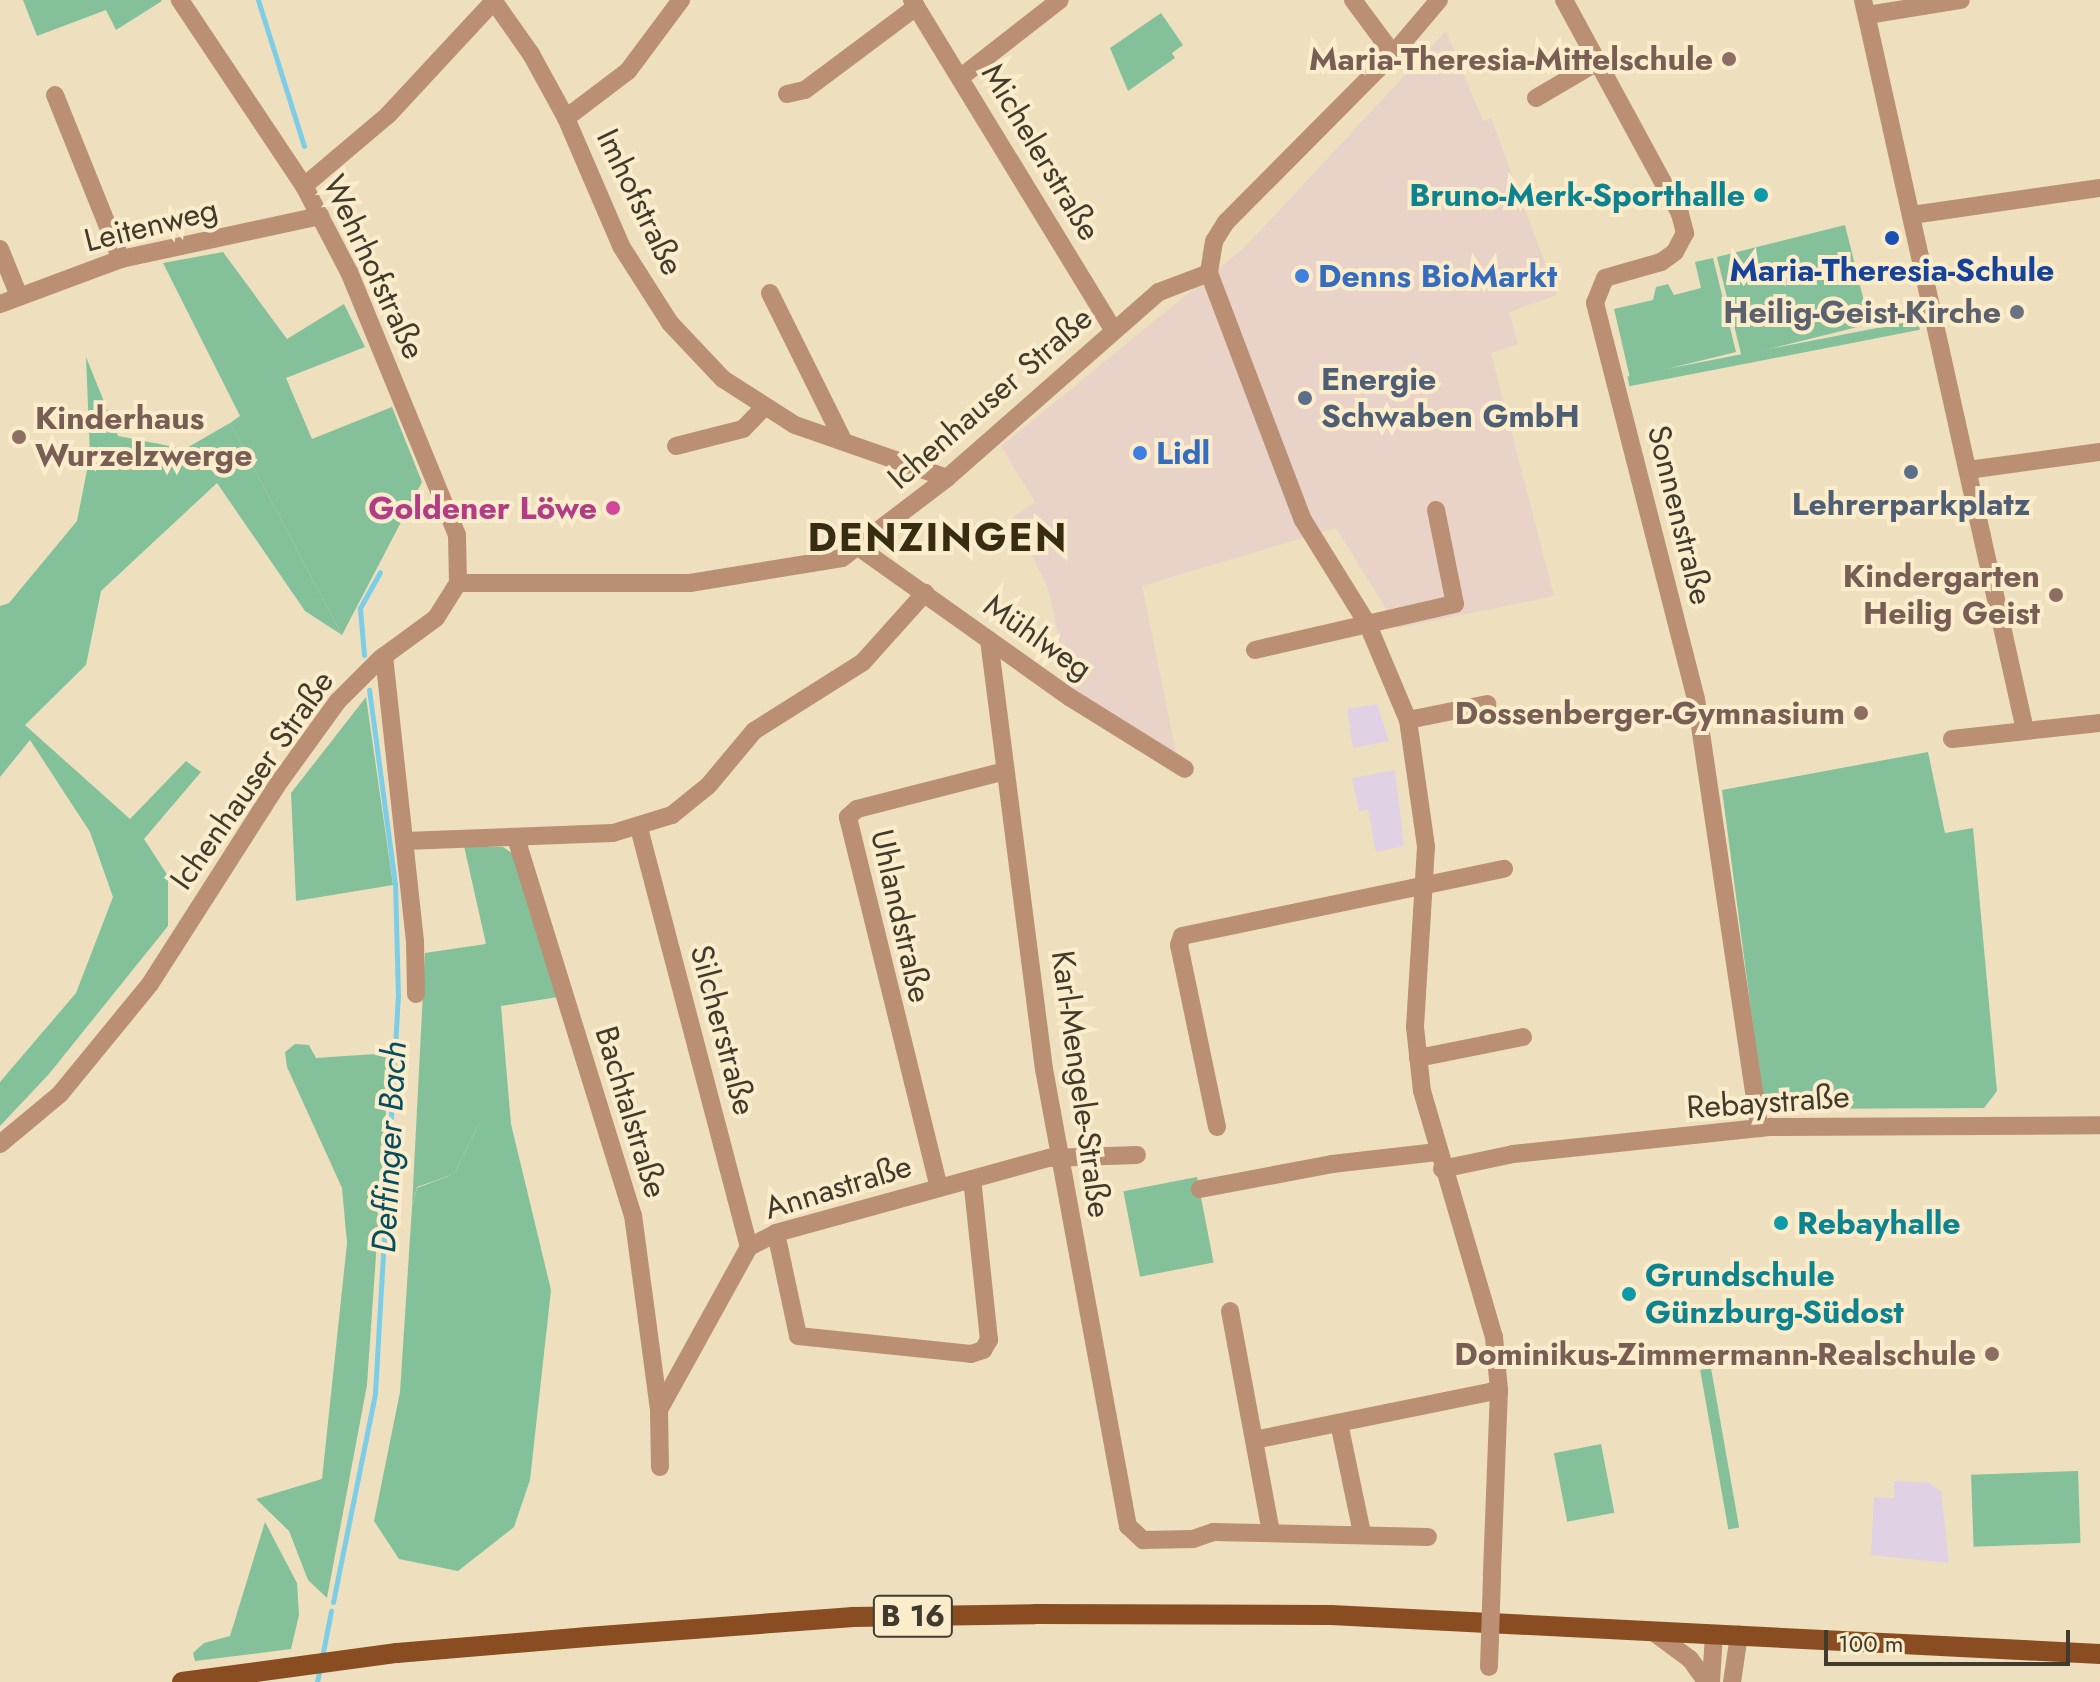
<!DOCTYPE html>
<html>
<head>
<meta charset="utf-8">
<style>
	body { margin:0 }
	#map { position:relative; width:2100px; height:1682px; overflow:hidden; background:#eee0bf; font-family:Jost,sans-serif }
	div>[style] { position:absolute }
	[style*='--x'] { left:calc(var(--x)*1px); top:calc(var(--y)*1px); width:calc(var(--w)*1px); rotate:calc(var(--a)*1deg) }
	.commercial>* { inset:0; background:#e9d2c7 }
	.industrial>* { inset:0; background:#e0d1e4 }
	.green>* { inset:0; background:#84c19a; transform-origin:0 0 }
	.forest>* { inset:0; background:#83c19a }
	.stream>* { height:5px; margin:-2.5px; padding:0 2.5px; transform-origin:2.5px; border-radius:2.5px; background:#7dcde6 }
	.minor>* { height:18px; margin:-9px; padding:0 9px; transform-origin:9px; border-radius:9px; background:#ba8f73 }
	.major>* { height:20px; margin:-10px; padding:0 10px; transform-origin:10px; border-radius:10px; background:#894d21 }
	.minor-bridge>* { height:18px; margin:-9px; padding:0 9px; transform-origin:9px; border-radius:9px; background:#ba8f73 }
	.dots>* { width:22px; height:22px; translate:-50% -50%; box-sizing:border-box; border:4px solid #fbedcc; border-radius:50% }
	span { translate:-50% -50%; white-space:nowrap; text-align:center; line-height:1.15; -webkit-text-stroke:8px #fbedcc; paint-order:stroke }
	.shield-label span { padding:2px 6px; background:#fbedcc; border:2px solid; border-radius:6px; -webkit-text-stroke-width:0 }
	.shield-label { font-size:30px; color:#413b2e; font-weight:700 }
	.education-label { font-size:32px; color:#785e54; font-weight:700 }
	.right { translate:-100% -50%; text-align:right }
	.left { translate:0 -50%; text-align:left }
	.street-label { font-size:32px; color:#413b2e }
	.culture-label { font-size:32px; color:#0d838f; font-weight:700 }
	.transit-label { font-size:32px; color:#164399; font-weight:700 }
	.shop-label { font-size:32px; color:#366cbe; font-weight:700 }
	.worship-label { font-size:32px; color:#5b616d; font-weight:700 }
	.service-label { font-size:32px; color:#4e5e75; font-weight:700 }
	.hotel-label { font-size:32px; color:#b23c85; font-weight:700 }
	.water-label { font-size:34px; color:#054e5f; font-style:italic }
	.district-label { font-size:40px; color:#382d11; font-weight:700; letter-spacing:2px }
	.scale { position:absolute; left:1824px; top:1630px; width:246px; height:36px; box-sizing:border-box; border:4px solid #413b2e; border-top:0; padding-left:10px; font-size:24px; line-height:28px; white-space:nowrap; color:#413b2e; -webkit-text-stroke:6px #fbedcc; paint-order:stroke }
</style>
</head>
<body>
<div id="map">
	<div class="commercial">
		<div style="clip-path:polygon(1446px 31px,1483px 121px,1491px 118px,1557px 295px,1509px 312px,1518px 344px,1491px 353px,1554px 596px,1398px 628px,1336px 528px,1142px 586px,1177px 757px,1069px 688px,1048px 588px,1013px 517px,1035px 502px,1001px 446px,1245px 247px)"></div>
	</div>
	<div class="industrial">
		<div style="clip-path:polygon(1377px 704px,1389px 741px,1353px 748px,1347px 709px)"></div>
		<div style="clip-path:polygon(1395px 770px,1404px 846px,1376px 852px,1368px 810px,1359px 811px,1352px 778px)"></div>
		<div style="clip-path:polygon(1894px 1481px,1930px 1483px,1941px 1491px,1949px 1563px,1871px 1555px,1874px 1497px,1894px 1498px)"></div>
	</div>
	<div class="green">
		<div style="clip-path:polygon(23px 0,161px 0,162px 1px,116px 30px,106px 10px,37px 36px)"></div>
		<div style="clip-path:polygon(1161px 13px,1183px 45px,1172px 53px,1175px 58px,1128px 91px,1110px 48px)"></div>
		<div style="left:1845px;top:225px;width:102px;height:132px;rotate:76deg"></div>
		<div style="clip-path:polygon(223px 252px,287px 339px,344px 304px,365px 347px,286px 378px,312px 439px,392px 407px,422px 482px,342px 635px,230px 423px,240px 416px,163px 263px)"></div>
		<div style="clip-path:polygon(1713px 258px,1736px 352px,1630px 378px,1614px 309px,1653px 300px,1656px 287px,1668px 284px,1674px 295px,1701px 288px,1695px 262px)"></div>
		<div style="left:1918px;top:320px;width:10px;height:296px;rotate:79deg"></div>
		<div style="clip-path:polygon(366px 697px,393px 885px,296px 901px,291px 793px)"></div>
		<div style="clip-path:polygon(1928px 752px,1945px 833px,1973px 828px,1997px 1091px,1984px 1108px,1764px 1109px,1722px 790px)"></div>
		<div style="clip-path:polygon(464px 846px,503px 847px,512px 853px,558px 997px,501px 1006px,511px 1124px,479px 1124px,454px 1174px,417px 1187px,412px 1207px,425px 953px,486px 944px)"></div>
		<div style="clip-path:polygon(295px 1044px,309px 1045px,316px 1058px,390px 1053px,367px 1385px,327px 1598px,308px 1580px,289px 1531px,256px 1499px,322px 1479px,347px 1243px,342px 1188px,287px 1067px,285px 1052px)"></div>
		<div style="left:1197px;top:1177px;width:87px;height:75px;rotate:79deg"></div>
		<div style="left:1711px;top:1368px;width:162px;height:11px;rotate:80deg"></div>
		<div style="left:1601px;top:1444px;width:70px;height:48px;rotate:79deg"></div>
		<div style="left:2078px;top:1471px;width:72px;height:107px;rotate:88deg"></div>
		<div style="clip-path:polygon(265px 1522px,297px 1583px,299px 1615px,291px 1649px,195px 1661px,193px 1653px,204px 1643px,230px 1636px)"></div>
	</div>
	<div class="forest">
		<div style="clip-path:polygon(86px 357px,118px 436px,185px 449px,230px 423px,342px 635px,305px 611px,217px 483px,101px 591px,86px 665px,25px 725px,130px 819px,186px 761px,201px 772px,144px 839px,168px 876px,168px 926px,49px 1074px,0 1126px,0 1082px,76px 993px,113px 897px,90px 832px,30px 740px,0 777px,0 606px,9px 603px,77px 521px,90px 455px)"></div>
		<div style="clip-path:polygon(479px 1124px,511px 1124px,551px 1290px,530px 1480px,514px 1527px,458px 1571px,399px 1559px,374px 1521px,400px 1392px,412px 1207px,417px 1188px,454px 1174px)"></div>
	</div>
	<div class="stream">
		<div style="--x:258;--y:0;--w:153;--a:72.5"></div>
		<div style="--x:364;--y:655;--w:47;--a:-94.9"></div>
		<div style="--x:360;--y:608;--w:41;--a:-60.9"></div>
		<div style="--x:333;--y:1602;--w:213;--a:-78.6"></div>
		<div style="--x:375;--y:1393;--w:397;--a:-86.7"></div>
		<div style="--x:398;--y:997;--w:113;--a:-91.5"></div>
		<div style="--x:395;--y:884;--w:196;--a:-97.6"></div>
		<div style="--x:322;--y:1657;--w:47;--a:-78.9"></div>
		<div style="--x:317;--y:1682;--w:15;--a:-79"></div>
	</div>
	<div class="minor">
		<div style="--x:493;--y:0;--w:66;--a:54.9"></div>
		<div style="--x:531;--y:54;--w:73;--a:61.3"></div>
		<div style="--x:566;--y:118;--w:139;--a:66.7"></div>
		<div style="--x:621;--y:246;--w:91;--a:57.5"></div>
		<div style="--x:670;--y:323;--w:77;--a:46.6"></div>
		<div style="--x:723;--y:379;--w:85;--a:32.6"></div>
		<div style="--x:795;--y:425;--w:161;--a:19.2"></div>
		<div style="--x:912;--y:0;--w:386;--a:58.6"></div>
		<div style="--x:1353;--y:0;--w:67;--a:53.5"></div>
		<div style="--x:1439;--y:0;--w:71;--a:130.4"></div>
		<div style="--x:1393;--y:54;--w:237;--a:134.8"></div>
		<div style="--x:1226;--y:222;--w:22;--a:122"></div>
		<div style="--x:1214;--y:241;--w:32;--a:99"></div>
		<div style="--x:1209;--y:273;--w:264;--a:69.2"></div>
		<div style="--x:1303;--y:520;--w:123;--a:58.2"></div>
		<div style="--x:1368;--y:625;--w:103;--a:67.2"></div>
		<div style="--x:1408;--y:720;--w:128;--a:81.9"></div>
		<div style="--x:1426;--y:847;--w:180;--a:93.5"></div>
		<div style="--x:1415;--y:1027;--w:64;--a:83.8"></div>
		<div style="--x:1422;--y:1091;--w:256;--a:73.7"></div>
		<div style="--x:1494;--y:1337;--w:53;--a:84.6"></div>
		<div style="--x:1499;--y:1390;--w:186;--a:92.2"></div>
		<div style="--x:1564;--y:0;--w:243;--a:61.5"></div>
		<div style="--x:1680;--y:214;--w:20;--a:75"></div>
		<div style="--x:1685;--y:233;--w:21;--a:118"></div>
		<div style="--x:1675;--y:252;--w:17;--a:144"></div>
		<div style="--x:1661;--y:262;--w:58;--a:164.1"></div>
		<div style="--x:1605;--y:278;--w:27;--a:112"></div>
		<div style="--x:1595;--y:303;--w:409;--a:75.7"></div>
		<div style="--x:1696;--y:699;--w:434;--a:81.6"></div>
		<div style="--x:1863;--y:0;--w:748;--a:77.49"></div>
		<div style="--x:1867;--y:15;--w:95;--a:-9.1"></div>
		<div style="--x:961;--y:77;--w:125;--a:-37.9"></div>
		<div style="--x:787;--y:94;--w:18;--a:-13"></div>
		<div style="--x:805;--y:90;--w:139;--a:-36.8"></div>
		<div style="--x:55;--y:95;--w:177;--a:68.1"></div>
		<div style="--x:1536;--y:98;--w:73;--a:-30.4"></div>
		<div style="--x:566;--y:118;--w:78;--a:-37.2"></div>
		<div style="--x:628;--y:71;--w:89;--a:-53.3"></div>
		<div style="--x:304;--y:186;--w:110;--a:-40.2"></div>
		<div style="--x:388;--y:115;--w:154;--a:-47.1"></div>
		<div style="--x:1912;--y:215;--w:190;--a:-8.2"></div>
		<div style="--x:0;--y:249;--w:51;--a:68"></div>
		<div style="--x:770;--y:293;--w:164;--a:63.6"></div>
		<div style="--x:0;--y:304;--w:129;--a:-20.4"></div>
		<div style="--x:121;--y:259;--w:204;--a:-12.2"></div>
		<div style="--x:676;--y:446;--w:69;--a:-14.2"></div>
		<div style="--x:743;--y:429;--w:29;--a:-46"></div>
		<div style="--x:1968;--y:470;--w:133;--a:-7.8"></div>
		<div style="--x:861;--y:549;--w:257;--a:35.4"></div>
		<div style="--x:1071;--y:698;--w:134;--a:31.9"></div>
		<div style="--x:458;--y:583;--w:232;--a:0"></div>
		<div style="--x:690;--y:583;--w:154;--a:-9.3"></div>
		<div style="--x:842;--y:558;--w:132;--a:-37.3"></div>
		<div style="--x:947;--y:478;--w:282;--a:-41.3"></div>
		<div style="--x:1159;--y:292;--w:53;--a:-20.8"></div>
		<div style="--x:989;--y:640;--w:433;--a:82.7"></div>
		<div style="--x:1044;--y:1069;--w:465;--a:79.6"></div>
		<div style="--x:1128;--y:1526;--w:21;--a:43"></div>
		<div style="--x:1143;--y:1540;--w:50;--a:-1.1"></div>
		<div style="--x:1193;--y:1539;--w:21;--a:-19"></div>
		<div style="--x:1213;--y:1532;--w:215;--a:1.3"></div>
		<div style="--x:1255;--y:650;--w:205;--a:-13"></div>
		<div style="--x:1455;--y:604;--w:96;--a:-101.4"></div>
		<div style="--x:384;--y:656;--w:287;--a:83.8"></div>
		<div style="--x:415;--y:941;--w:53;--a:88.9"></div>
		<div style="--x:1408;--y:720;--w:81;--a:-11.4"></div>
		<div style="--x:1952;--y:739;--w:149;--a:-6.2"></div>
		<div style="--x:639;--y:828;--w:433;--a:75.3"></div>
		<div style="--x:516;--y:838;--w:395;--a:72.8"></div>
		<div style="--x:633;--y:1215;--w:197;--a:82.4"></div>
		<div style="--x:659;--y:1410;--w:57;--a:89"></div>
		<div style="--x:405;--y:841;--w:208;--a:-2.2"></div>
		<div style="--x:613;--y:833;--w:62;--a:-17"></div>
		<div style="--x:672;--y:815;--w:46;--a:-38.9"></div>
		<div style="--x:708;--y:786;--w:72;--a:-50.1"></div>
		<div style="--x:754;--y:731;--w:129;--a:-32.3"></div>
		<div style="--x:863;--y:662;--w:93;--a:-48.1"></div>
		<div style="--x:1418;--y:1058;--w:107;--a:-11.3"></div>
		<div style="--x:1217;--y:1127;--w:186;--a:-101.8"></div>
		<div style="--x:1179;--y:945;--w:9;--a:-72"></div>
		<div style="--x:1182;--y:936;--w:329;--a:-11.8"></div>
		<div style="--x:0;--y:1144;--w:78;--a:-39.8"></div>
		<div style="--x:60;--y:1094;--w:142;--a:-50.7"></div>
		<div style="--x:150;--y:984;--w:241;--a:-57.4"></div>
		<div style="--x:280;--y:781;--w:99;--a:-54.1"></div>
		<div style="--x:338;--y:701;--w:59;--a:-45"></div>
		<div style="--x:380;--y:659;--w:69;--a:-36.2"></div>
		<div style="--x:436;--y:618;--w:41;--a:-57.8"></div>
		<div style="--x:458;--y:583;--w:48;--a:-91.2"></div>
		<div style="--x:457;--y:535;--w:284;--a:-112.3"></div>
		<div style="--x:349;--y:272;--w:97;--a:-117.6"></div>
		<div style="--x:304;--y:186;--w:224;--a:-123.7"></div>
		<div style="--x:1442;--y:1169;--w:73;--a:-11.9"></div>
		<div style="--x:1513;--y:1154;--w:260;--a:-6"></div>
		<div style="--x:1772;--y:1127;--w:328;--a:-0.3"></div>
		<div style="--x:939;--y:1188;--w:382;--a:-103.8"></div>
		<div style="--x:848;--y:817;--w:12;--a:-42"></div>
		<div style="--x:857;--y:809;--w:153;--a:-14.4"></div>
		<div style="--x:1200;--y:1189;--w:134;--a:-10.7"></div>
		<div style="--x:1332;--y:1164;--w:106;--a:-6.5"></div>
		<div style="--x:776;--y:1233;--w:105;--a:77.9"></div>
		<div style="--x:798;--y:1336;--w:174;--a:5.9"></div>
		<div style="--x:971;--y:1354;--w:13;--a:-18"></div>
		<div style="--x:983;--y:1350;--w:12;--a:-59"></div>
		<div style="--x:989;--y:1340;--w:162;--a:-96"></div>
		<div style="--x:1230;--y:1311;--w:225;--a:79.5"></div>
		<div style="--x:659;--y:1410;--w:186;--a:-61.1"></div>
		<div style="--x:749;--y:1247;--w:30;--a:-27"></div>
		<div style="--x:776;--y:1233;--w:283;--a:-15.4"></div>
		<div style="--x:1049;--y:1158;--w:88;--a:-2"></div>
		<div style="--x:1339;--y:1423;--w:112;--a:78.2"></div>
		<div style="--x:1254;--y:1440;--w:250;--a:-11.5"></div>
		<div style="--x:1652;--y:1631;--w:47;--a:36.4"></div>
		<div style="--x:1690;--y:1659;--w:29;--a:54"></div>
		<div style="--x:1711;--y:1682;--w:48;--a:-86.4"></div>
		<div style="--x:1732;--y:1682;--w:48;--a:-81.5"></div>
	</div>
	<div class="major">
		<div style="--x:182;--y:1682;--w:217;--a:-7.7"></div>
		<div style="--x:397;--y:1653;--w:191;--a:-4.8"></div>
		<div style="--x:587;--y:1637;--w:267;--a:-4.3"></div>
		<div style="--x:853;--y:1617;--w:182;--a:-0.9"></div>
		<div style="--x:1035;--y:1614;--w:296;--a:0.2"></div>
		<div style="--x:1331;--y:1615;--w:770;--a:2.9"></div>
	</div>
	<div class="minor-bridge">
		<div style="--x:1489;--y:1667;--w:91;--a:-88.1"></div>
	</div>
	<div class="dots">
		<div style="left:1729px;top:59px;background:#8d6e63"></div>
		<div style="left:1761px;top:195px;background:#0f9aa8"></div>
		<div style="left:1892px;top:238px;background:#1a4fb4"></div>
		<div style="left:1302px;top:276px;background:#3f7fe0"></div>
		<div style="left:2017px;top:312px;background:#6b7280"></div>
		<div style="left:1305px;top:398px;background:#5c6f8a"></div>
		<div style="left:19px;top:437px;background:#8d6e63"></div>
		<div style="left:1140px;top:453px;background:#3f7fe0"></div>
		<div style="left:1911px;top:472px;background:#5c6f8a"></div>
		<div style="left:613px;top:508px;background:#d1479c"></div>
		<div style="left:2056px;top:595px;background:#8d6e63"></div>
		<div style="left:1861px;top:713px;background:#8d6e63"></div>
		<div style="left:1781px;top:1223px;background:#0f9aa8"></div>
		<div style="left:1629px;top:1294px;background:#0f9aa8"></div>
		<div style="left:1992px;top:1354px;background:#8d6e63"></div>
	</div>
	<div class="shield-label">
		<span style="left:913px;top:1616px">B 16</span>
	</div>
	<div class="education-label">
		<span class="right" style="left:1713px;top:59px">Maria-Theresia-Mittelschule</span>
		<span class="left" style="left:35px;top:437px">Kinderhaus<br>Wurzelzwerge</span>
		<span class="right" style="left:2040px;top:595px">Kindergarten<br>Heilig Geist</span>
		<span class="right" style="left:1845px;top:713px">Dossenberger-Gymnasium</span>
		<span class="right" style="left:1976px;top:1354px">Dominikus-Zimmermann-Realschule</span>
	</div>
	<div class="street-label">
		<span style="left:1041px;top:152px;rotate:59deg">Michelerstraße</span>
		<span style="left:640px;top:202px;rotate:64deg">Imhofstraße</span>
		<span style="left:151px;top:225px;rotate:-14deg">Leitenweg</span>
		<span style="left:374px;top:267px;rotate:65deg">Wehrhofstraße</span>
		<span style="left:990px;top:398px;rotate:-41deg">Ichenhauser Straße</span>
		<span style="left:1680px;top:515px;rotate:76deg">Sonnenstraße</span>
		<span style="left:1038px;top:637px;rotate:35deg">Mühlweg</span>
		<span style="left:252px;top:780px;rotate:-55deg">Ichenhauser Straße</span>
		<span style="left:901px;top:916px;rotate:77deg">Uhlandstraße</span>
		<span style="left:723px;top:1030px;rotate:75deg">Silcherstraße</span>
		<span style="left:1081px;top:1084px;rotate:82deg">Karl-Mengele-Straße</span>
		<span style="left:1768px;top:1102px;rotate:-4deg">Rebaystraße</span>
		<span style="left:631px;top:1112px;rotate:73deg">Bachtalstraße</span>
		<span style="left:838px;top:1187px;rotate:-17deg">Annastraße</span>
	</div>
	<div class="culture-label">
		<span class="right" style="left:1745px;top:195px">Bruno-Merk-Sporthalle</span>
		<span class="left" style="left:1797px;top:1223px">Rebayhalle</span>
		<span class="left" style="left:1645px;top:1294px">Grundschule<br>Günzburg-Südost</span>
	</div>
	<div class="transit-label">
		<span style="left:1892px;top:270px">Maria-Theresia-Schule</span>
	</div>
	<div class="shop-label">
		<span class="left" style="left:1318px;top:276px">Denns BioMarkt</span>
		<span class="left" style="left:1156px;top:453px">Lidl</span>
	</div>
	<div class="worship-label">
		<span class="right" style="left:2001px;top:312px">Heilig-Geist-Kirche</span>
	</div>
	<div class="service-label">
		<span class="left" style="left:1321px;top:398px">Energie<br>Schwaben GmbH</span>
		<span style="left:1911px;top:504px">Lehrerparkplatz</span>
	</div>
	<div class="hotel-label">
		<span class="right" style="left:597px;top:508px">Goldener Löwe</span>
	</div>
	<div class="water-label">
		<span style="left:389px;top:1147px;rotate:-87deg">Deffinger Bach</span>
	</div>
	<div class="district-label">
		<span style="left:938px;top:537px">DENZINGEN</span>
	</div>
	<div class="scale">100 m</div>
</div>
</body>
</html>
